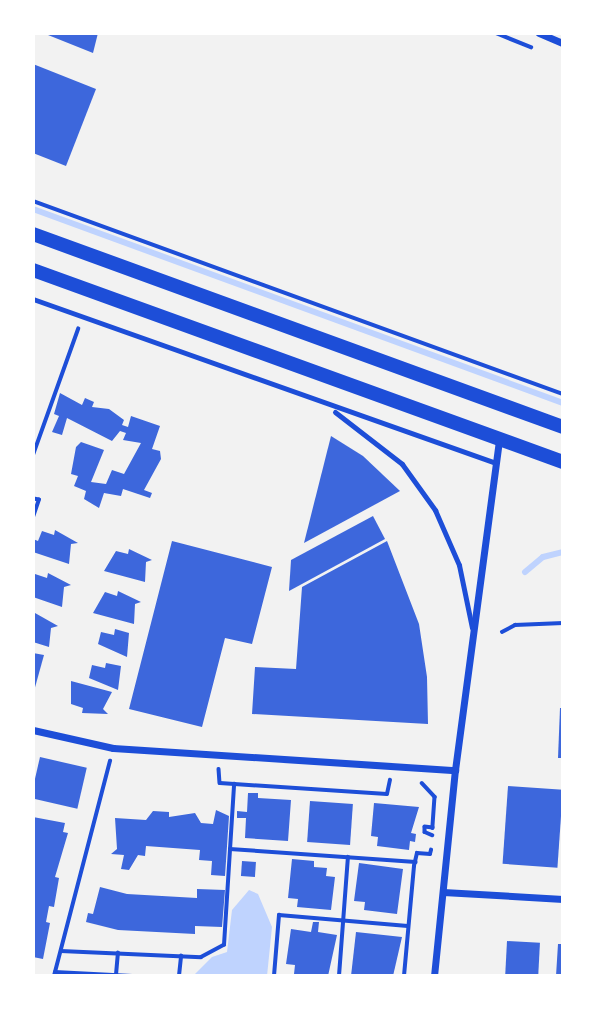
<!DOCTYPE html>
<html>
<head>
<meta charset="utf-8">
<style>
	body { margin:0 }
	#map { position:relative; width:596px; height:1009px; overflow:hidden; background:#f2f2f2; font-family:"Playfair Display",serif }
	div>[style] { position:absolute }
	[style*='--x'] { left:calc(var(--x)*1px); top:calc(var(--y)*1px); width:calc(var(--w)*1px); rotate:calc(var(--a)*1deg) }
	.water>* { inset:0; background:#bfd3fe }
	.stream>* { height:6px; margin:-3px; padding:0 3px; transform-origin:3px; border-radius:3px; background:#bfd3fe }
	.building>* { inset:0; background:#3d67dc; transform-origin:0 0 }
	.path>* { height:3.5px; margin:-1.75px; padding:0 1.75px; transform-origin:1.75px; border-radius:1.75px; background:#1d4ed8 }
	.service>* { height:5px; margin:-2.5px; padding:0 2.5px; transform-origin:2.5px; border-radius:2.5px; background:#1d4ed8 }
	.minor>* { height:7px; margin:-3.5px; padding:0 3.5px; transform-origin:3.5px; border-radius:3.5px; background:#1d4ed8 }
	.secondary>* { height:14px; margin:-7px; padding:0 7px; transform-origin:7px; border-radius:7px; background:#1d4ed8 }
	span { translate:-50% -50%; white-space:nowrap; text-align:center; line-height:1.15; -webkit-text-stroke:7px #fff; paint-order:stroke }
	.frame { position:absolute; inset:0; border:35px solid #fff; pointer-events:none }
</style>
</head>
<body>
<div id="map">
	<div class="water">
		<div style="clip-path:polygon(249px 890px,258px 894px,272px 927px,267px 976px,193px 976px,212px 957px,227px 952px,232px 910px)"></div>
	</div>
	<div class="stream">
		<div style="--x:33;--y:209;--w:564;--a:20.1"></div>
		<div style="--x:525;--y:572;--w:23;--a:-40"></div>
		<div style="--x:543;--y:557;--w:21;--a:-14"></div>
	</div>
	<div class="building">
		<div style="clip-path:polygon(43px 33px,98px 33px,93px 53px)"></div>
		<div style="clip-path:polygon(33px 64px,96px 89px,66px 166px,33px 153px)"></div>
		<div style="clip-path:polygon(60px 393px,82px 405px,85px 398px,94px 402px,92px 407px,109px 409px,124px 420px,122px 425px,128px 427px,131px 416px,160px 426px,152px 449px,160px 451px,161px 459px,144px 490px,152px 493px,150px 498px,123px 489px,121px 496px,104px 493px,99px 508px,84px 499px,86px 491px,74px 486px,78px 476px,71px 474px,76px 447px,81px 442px,104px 450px,91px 482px,106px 484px,112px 470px,124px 474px,141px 443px,123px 440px,126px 433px,120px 431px,112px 441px,67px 418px,62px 435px,52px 432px,59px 416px,54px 414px)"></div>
		<div style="clip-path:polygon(331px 436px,363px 456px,400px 491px,304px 543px)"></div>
		<div style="clip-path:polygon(373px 516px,385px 539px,289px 591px,291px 560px)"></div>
		<div style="clip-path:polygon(55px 530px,78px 543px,71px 544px,69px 564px,33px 552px,33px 539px,38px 541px,42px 531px,54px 535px)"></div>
		<div style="clip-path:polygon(172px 541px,272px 567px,252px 644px,225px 638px,202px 727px,129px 709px)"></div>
		<div style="clip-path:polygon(387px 541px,419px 624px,427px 677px,428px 724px,252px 714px,255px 667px,296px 669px,302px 587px)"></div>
		<div style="clip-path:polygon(129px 549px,152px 560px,146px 562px,145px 582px,104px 571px,116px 551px,128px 554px)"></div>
		<div style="clip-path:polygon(48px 573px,71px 585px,64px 587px,62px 607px,33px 597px,35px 574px,47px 578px)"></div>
		<div style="clip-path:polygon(118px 591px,141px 602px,135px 604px,134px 624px,93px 613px,105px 592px,117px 596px)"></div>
		<div style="clip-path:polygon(35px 613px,58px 626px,51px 628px,49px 647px,33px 642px)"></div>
		<div style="clip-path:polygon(115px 629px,129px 633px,127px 657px,98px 644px,101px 632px,114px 635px)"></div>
		<div style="clip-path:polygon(33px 653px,44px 655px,34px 691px,33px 691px)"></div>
		<div style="clip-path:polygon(106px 663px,121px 666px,118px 690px,89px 678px,92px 665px,105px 668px)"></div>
		<div style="clip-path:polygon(71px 681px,112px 692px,103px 709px,108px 714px,82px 713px,83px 708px,71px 704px)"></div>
		<div style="clip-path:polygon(560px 708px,563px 708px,563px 758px,558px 758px)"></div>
		<div style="left:40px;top:757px;width:48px;height:42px;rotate:13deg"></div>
		<div style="left:508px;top:786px;width:55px;height:78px;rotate:4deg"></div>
		<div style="clip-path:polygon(248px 793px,258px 793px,258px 798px,291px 800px,288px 841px,245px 838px,246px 818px,237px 818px,237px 811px,247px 812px)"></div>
		<div style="left:310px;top:801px;width:43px;height:41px;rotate:4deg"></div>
		<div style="clip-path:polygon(374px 803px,419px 807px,411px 833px,416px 834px,415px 842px,410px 841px,409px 850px,377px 846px,378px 837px,371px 836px)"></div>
		<div style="clip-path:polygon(216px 810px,229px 816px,225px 876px,211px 875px,212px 861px,199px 860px,200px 850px,146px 846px,145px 856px,138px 855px,129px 870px,121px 869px,124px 855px,111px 854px,117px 849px,115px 818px,146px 820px,153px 811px,169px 812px,169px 817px,195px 813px,201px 823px,213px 824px)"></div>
		<div style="clip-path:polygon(33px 817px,65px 823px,63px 832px,68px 833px,55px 877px,59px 878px,54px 907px,49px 906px,46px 922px,50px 923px,43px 959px,33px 957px)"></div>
		<div style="clip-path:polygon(292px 859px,314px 861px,314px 867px,327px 868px,326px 876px,335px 877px,331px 910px,297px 907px,298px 899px,288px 898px)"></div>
		<div style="left:242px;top:861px;width:14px;height:15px;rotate:4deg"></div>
		<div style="clip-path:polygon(359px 863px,403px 869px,397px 914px,364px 910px,365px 902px,354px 901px)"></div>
		<div style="clip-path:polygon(100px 887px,127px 894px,197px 898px,197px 889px,225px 890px,222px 927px,195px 926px,195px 934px,118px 930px,86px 922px,88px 913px,93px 914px)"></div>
		<div style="clip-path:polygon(313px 922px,319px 922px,318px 932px,337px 935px,328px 976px,294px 974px,295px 965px,286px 964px,291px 929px,311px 932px)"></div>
		<div style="clip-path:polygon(356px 932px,402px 937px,393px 976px,351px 976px)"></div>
		<div style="left:507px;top:941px;width:33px;height:35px;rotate:3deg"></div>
		<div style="clip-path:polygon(558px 944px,563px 944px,563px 976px,556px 976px)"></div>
	</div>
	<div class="path">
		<div style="--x:496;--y:33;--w:38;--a:22"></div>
		<div style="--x:33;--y:201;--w:564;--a:20.01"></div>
		<div style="--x:33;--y:455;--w:134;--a:-70.3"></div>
		<div style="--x:33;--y:517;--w:18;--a:-71"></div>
		<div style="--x:39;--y:500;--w:5;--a:-169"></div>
		<div style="--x:502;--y:632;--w:15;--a:-28"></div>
		<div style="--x:515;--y:625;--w:48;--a:-2.4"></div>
		<div style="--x:219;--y:769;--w:14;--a:86"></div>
		<div style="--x:220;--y:783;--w:167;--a:3.8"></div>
		<div style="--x:387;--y:794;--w:14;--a:-78"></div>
		<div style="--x:422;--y:783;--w:19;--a:47"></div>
		<div style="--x:435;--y:797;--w:31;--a:94"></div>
		<div style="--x:433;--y:828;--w:8;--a:-173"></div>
		<div style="--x:425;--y:827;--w:5;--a:90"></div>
		<div style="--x:425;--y:832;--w:8;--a:23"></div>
		<div style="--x:230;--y:849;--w:186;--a:4"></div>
		<div style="--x:61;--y:951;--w:140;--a:2.5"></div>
		<div style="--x:201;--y:957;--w:26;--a:-28"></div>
		<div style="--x:224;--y:945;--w:161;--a:-86.4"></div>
		<div style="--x:55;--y:972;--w:77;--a:3"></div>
		<div style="--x:116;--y:975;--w:22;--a:-85"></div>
		<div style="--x:54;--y:976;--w:222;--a:-75.4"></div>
		<div style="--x:179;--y:976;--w:20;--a:-84"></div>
		<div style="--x:274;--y:976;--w:61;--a:-85.3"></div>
		<div style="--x:279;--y:915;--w:129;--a:4.9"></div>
		<div style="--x:339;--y:976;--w:119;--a:-85.7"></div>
		<div style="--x:404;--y:976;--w:110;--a:-84.8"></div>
		<div style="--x:414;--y:866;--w:13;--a:-77"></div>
		<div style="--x:417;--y:853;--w:13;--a:4"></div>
		<div style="--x:430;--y:854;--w:4;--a:-76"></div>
	</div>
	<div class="service">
		<div style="--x:33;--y:299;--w:490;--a:19.5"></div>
		<div style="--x:335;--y:412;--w:85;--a:37.8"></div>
		<div style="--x:402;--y:464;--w:57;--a:54.3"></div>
		<div style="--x:435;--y:510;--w:60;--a:66.4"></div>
		<div style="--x:459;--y:565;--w:64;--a:78.3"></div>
	</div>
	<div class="minor">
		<div style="--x:539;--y:33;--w:26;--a:23"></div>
		<div style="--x:33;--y:730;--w:82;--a:12.7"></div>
		<div style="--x:113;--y:748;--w:343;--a:3.7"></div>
		<div style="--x:443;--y:892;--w:120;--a:3.3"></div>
		<div style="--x:434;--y:976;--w:207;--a:-84.2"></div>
		<div style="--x:455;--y:770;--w:334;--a:-82.4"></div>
	</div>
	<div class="secondary">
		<div style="--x:33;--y:234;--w:564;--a:20.01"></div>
		<div style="--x:33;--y:270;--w:564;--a:19.91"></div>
	</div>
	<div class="frame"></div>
</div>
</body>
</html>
